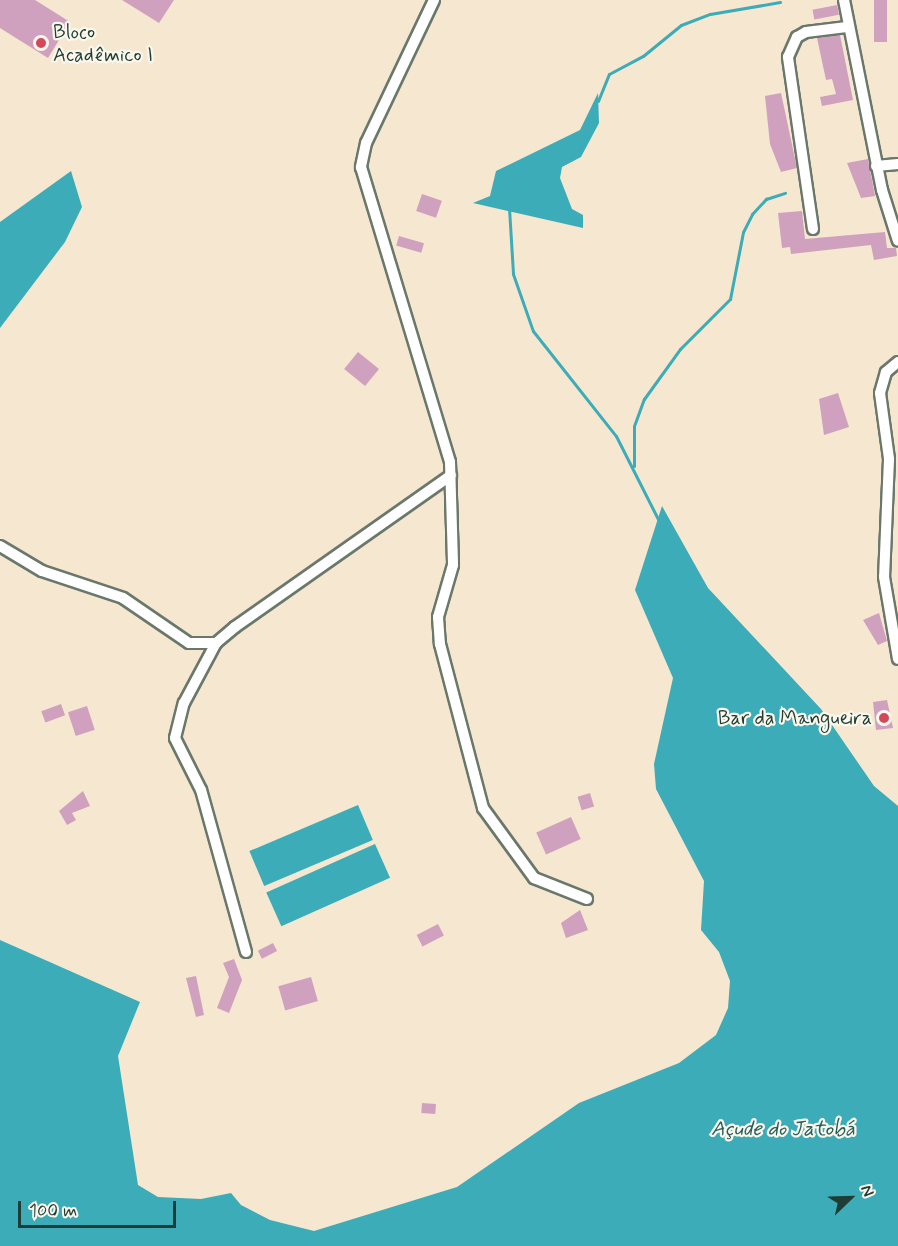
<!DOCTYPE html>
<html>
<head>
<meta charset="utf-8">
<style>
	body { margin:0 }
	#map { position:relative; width:898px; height:1246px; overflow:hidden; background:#f5e7d0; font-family:Mynerve,sans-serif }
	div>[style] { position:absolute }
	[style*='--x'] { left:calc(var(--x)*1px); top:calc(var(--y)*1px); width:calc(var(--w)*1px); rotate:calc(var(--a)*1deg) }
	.water>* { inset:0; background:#3cacb8; transform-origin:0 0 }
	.stream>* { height:3px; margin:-1.5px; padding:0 1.5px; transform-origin:1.5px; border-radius:1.5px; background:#3cacb8 }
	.building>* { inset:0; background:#d0a1be; transform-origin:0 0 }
	.roads { filter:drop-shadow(2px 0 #6a786b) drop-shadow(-2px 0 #6a786b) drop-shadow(0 2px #6a786b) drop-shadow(0 -2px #6a786b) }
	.minor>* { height:10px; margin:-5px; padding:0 5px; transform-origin:5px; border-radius:5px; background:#fff }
	.dots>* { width:16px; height:16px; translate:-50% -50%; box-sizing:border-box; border:3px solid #fbf7ec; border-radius:50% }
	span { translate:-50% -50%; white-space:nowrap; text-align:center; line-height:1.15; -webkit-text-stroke:4.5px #fbf7ec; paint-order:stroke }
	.poi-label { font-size:20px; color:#1f3d34 }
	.left { translate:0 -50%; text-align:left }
	.right { translate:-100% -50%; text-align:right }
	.water-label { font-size:21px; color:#285e5c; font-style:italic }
	.north { position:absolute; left:820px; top:1168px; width:60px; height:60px; -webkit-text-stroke:4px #fbf7ec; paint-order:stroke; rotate:67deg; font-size:16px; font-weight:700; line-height:24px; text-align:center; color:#1f3d34 }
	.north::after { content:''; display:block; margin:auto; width:21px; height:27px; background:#1f3d34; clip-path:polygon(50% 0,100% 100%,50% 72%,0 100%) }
	.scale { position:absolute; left:18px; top:1201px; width:158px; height:27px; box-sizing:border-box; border:3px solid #1f3d34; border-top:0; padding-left:8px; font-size:18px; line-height:21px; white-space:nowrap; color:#1f3d34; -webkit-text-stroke:4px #fbf7ec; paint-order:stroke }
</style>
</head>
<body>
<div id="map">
	<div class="water">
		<div style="clip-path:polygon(598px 93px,599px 123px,581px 157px,562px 167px,560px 178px,572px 209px,583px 215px,583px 228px,473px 203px,490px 196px,496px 171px,580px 130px)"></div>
		<div style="clip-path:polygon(71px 171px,82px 207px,65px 242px,0 328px,0 222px)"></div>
		<div style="clip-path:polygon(662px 506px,708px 588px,821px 709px,874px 786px,898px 806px,898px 1246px,0 1246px,0 940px,140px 1002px,118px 1056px,138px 1185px,158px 1197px,201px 1199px,231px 1193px,241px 1205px,270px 1220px,314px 1231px,457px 1187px,579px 1103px,679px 1063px,716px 1035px,728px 1008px,730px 981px,719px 952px,701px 930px,704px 881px,656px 789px,654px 764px,673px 678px,635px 590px)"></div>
		<div style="left:358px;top:805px;width:38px;height:118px;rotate:67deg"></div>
		<div style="left:375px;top:844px;width:37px;height:119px;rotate:66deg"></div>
	</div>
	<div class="stream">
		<div style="--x:598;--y:101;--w:29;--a:-68"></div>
		<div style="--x:609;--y:74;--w:38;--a:-28"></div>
		<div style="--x:643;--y:56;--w:49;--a:-39.2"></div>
		<div style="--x:681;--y:25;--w:31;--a:-21"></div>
		<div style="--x:710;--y:14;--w:71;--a:-9.7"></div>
		<div style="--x:509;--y:208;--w:66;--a:86.5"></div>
		<div style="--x:513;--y:274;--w:60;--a:70.7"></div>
		<div style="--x:533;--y:331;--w:134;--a:51.7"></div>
		<div style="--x:616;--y:436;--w:95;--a:63.2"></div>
		<div style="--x:634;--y:466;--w:40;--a:-90"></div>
		<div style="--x:634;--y:426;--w:29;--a:-70"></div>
		<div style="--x:644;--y:399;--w:62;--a:-54.2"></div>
		<div style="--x:680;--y:349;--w:71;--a:-45"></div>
		<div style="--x:730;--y:299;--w:68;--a:-79"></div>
		<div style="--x:743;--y:232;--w:20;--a:-63"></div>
		<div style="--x:752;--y:214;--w:21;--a:-47"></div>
		<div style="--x:766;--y:199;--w:20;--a:-18"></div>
	</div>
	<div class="building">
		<div style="clip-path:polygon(0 0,35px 0,70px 22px,48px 58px,0 28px)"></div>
		<div style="clip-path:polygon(122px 0,174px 0,159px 23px)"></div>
		<div style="left:874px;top:0;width:13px;height:42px"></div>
		<div style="left:837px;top:5px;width:10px;height:25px;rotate:79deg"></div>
		<div style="clip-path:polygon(840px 35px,853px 100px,822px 106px,820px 97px,836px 94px,832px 79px,826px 80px,817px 38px)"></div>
		<div style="clip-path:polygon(781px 93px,797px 168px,781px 172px,770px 144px,765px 96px)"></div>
		<div style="clip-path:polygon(868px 159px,875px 196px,861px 198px,847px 163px)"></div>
		<div style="left:422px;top:194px;width:21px;height:18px;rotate:19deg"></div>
		<div style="clip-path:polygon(802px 211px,805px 239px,885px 232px,887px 248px,896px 248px,897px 256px,874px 260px,871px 245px,791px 254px,790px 247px,782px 248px,778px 213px)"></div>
		<div style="left:399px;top:236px;width:26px;height:10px;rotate:16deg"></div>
		<div style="left:358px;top:352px;width:27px;height:22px;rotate:39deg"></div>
		<div style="clip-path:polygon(838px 393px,849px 427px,824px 435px,819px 399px)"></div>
		<div style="clip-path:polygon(879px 613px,887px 641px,878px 645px,863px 620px)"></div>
		<div style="clip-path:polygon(887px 700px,893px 728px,876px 730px,873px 702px)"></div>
		<div style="left:61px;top:704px;width:12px;height:21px;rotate:70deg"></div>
		<div style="left:87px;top:706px;width:25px;height:20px;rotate:72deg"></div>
		<div style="clip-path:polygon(83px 791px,90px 806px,72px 813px,76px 820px,67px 825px,59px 811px)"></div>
		<div style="left:590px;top:793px;width:14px;height:13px;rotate:73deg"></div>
		<div style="left:571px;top:817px;width:24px;height:38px;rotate:66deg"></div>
		<div style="clip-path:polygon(580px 910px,588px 930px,566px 938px,561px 923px)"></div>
		<div style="left:438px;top:924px;width:13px;height:24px;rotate:63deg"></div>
		<div style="left:273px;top:943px;width:9px;height:17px;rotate:63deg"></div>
		<div style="clip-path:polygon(234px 959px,242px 980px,229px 1013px,217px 1008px,229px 977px,223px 963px)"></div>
		<div style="clip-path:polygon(196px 976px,204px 1015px,196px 1017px,186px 978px)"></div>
		<div style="left:311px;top:977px;width:25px;height:34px;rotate:74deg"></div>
		<div style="left:422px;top:1103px;width:14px;height:10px;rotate:4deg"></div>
	</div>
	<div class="roads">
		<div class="minor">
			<div style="--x:434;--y:0;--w:158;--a:115.4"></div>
			<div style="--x:366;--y:143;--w:25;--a:102"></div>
			<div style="--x:361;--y:167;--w:308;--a:73.2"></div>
			<div style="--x:450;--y:462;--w:103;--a:88.3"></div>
			<div style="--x:453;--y:565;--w:54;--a:106.1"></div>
			<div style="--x:438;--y:617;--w:27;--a:86"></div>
			<div style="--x:440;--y:644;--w:170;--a:75.3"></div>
			<div style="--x:483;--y:808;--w:87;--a:53.9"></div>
			<div style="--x:534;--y:878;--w:57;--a:21.6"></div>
			<div style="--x:844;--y:0;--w:194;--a:78.7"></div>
			<div style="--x:882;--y:190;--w:53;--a:72.6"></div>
			<div style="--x:876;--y:166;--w:22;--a:-5"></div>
			<div style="--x:813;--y:229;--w:174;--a:-98.3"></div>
			<div style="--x:788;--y:57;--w:22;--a:-66"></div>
			<div style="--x:797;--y:37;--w:10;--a:-29"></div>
			<div style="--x:806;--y:32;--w:41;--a:-7"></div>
			<div style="--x:898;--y:362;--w:16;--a:140"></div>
			<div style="--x:886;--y:372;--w:22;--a:106"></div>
			<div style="--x:880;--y:393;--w:67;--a:82.2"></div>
			<div style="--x:889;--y:459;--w:118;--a:92.4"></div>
			<div style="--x:884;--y:577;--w:83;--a:80.3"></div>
			<div style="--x:0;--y:546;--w:49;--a:30.8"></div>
			<div style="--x:42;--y:571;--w:85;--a:18.4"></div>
			<div style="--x:123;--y:598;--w:80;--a:34.3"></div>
			<div style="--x:189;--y:643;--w:27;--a:0"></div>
			<div style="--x:246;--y:952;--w:168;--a:-105.5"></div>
			<div style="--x:201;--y:790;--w:58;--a:-116.6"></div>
			<div style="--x:175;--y:738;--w:36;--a:-76"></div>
			<div style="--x:184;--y:703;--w:68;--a:-61.9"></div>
			<div style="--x:216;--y:643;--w:25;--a:-40"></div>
			<div style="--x:235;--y:627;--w:264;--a:-35.1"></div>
		</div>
	</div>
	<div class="dots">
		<div style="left:41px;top:43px;background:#d1495b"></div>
		<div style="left:884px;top:718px;background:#d1495b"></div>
	</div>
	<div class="poi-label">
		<span class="left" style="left:53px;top:44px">Bloco<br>Acadêmico I</span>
		<span class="right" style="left:872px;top:718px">Bar da Mangueira</span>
	</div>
	<div class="water-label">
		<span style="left:783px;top:1129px">Açude do Jatobá</span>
	</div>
	<div class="north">N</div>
	<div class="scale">100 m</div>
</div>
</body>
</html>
